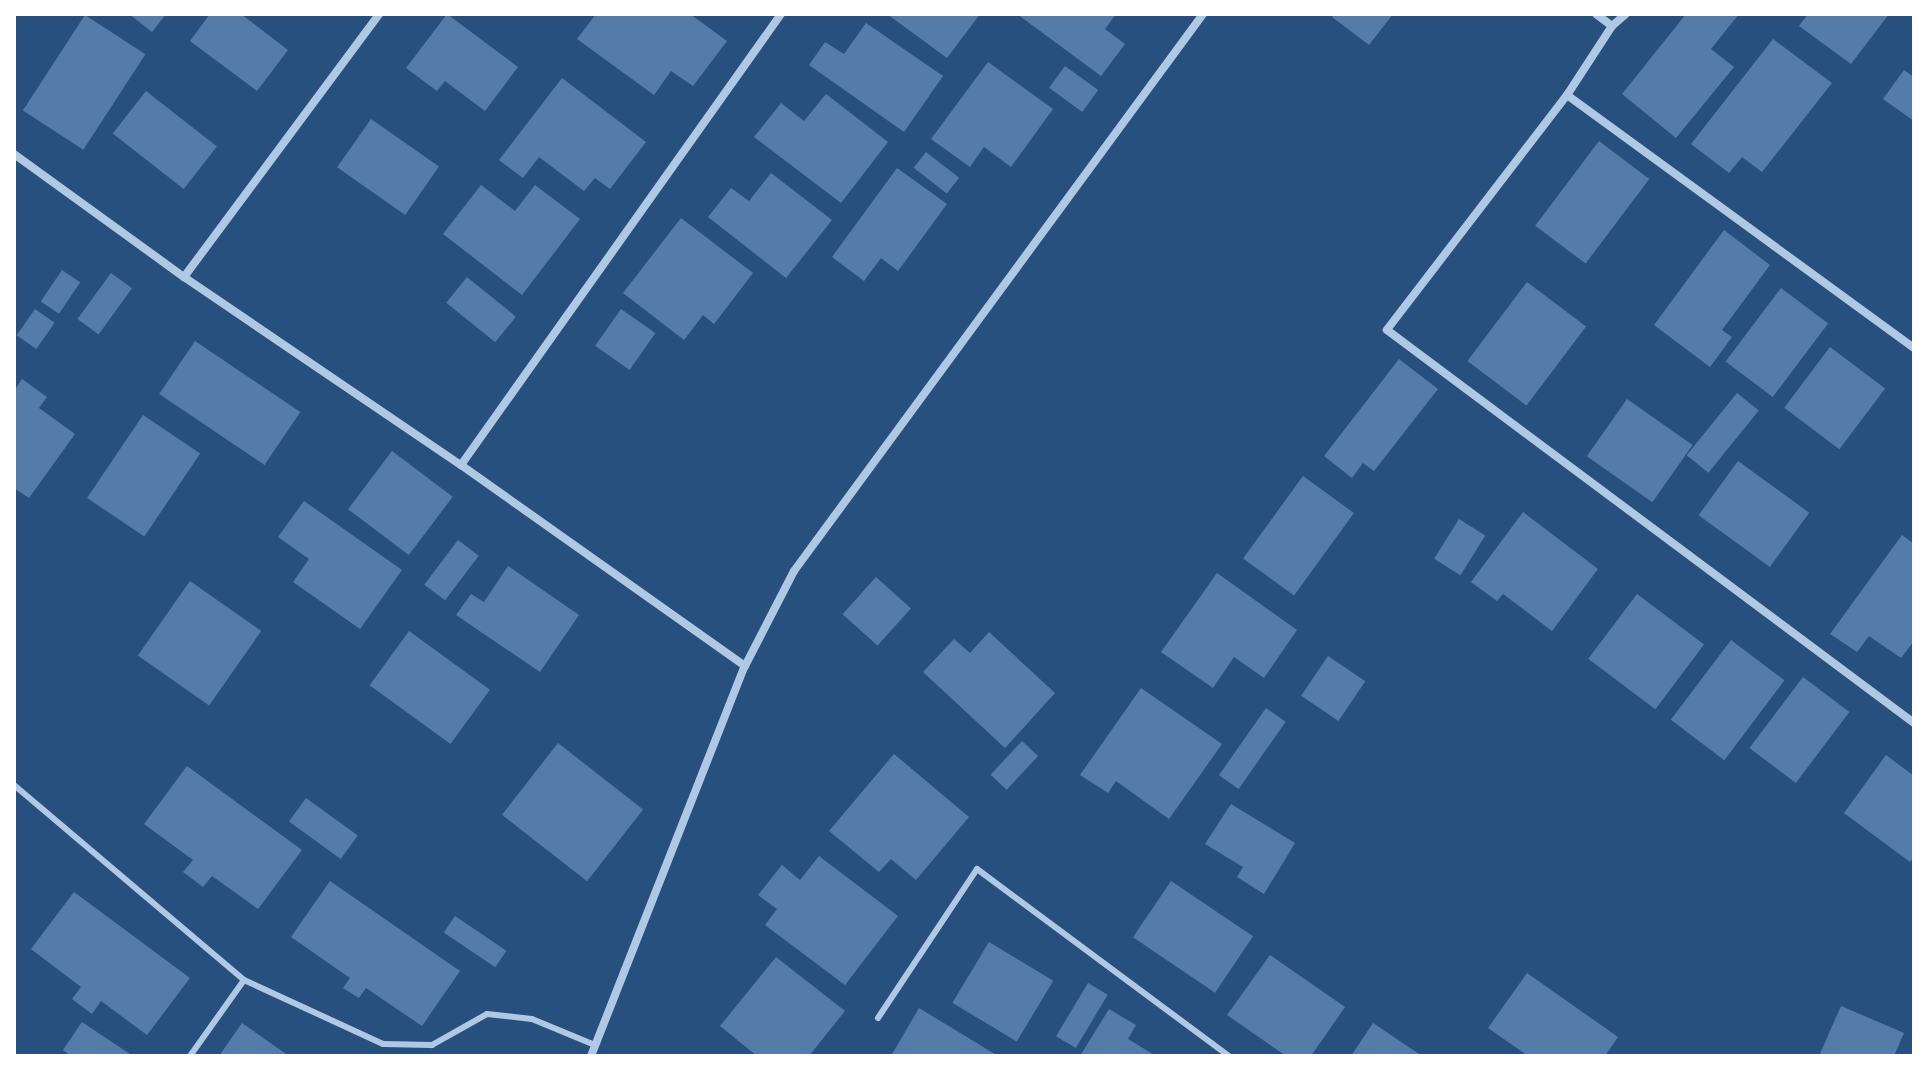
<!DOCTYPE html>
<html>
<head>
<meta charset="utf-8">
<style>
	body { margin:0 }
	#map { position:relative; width:1928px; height:1070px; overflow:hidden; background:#28507f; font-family:"Source Sans 3",sans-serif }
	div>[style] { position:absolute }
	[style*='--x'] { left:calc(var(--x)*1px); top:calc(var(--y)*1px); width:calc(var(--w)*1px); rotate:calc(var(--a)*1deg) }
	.building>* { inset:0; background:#557ca9; transform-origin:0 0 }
	.lane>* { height:6px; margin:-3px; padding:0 3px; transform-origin:3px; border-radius:3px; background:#afc9e5 }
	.street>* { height:8px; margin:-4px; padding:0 4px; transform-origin:4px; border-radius:4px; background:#afc9e5 }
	span { translate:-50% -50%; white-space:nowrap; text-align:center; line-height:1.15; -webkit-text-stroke:6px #28507f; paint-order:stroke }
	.frame { position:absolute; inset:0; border:16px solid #fff; pointer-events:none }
</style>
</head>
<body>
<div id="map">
	<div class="building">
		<div style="clip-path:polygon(129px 14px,166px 14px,152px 32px)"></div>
		<div style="clip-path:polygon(210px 14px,241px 14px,288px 50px,257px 91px,190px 41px)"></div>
		<div style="clip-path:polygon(447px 14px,518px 67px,485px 111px,445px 81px,437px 91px,406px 68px)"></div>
		<div style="clip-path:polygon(596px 14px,690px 14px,727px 41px,693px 86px,671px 71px,654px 95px,577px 39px)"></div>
		<div style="clip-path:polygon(887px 14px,980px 14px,947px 58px)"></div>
		<div style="clip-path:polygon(1017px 14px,1116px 14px,1105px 29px,1125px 44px,1101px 76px)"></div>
		<div style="clip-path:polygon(1335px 14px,1393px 14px,1369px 45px,1332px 17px)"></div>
		<div style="clip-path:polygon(1686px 14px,1739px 14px,1711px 49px,1734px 67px,1676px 138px,1622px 94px)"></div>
		<div style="clip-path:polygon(1808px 14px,1889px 14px,1851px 64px,1799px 26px)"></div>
		<div style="left:85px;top:15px;width:72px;height:114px;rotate:33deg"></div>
		<div style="clip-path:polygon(866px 23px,943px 76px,904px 132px,809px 65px,825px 42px,844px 54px)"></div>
		<div style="clip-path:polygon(1773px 39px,1832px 83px,1762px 172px,1742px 157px,1729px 173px,1691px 144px)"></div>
		<div style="clip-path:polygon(988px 62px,1053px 109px,1011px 167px,984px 147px,970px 167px,931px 139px)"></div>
		<div style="left:1065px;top:66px;width:41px;height:27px;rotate:36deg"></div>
		<div style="clip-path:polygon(1904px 70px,1914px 77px,1914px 121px,1883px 99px)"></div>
		<div style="clip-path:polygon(562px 78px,646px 142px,610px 189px,595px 178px,584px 191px,539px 157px,523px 178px,499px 160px)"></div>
		<div style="left:146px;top:91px;width:90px;height:54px;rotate:38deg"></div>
		<div style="clip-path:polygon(826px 94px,888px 142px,841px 203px,754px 137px,781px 103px,804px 121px)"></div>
		<div style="left:371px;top:119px;width:83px;height:59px;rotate:35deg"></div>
		<div style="left:1599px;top:141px;width:63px;height:106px;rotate:37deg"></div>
		<div style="left:926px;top:152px;width:42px;height:20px;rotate:38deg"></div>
		<div style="clip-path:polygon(897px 168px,947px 204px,898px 271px,881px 258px,864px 281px,832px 257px)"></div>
		<div style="clip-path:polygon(771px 173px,832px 220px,786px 278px,708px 217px,731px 188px,749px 201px)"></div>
		<div style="clip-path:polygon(481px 185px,515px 211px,535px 185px,580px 219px,522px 295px,443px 234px)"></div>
		<div style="clip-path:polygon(681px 218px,753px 273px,714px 324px,703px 315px,684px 340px,623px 293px)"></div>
		<div style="clip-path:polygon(1724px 230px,1770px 265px,1722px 330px,1732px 337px,1710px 367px,1654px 325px)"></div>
		<div style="left:62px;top:270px;width:22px;height:38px;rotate:34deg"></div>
		<div style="left:111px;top:273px;width:26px;height:57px;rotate:36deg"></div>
		<div style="left:467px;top:277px;width:63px;height:33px;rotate:39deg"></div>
		<div style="left:1527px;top:282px;width:74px;height:99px;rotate:37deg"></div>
		<div style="left:1781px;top:288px;width:59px;height:92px;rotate:37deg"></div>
		<div style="left:35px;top:309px;width:24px;height:32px;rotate:35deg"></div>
		<div style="left:621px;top:309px;width:42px;height:45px;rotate:35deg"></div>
		<div style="left:195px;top:341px;width:127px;height:64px;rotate:34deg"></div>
		<div style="left:1830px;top:347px;width:69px;height:76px;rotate:37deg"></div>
		<div style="clip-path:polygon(1399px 359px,1438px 389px,1374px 471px,1363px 463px,1352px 478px,1324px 456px)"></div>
		<div style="clip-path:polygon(22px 379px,47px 397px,39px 408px,75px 434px,29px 498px,14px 488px,14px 391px)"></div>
		<div style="left:1737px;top:393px;width:28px;height:80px;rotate:39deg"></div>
		<div style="left:1627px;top:399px;width:80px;height:70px;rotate:35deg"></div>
		<div style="left:143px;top:415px;width:69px;height:100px;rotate:34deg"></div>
		<div style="left:392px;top:451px;width:76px;height:73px;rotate:37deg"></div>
		<div style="left:1738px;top:461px;width:88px;height:67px;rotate:36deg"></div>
		<div style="left:1303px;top:476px;width:63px;height:102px;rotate:36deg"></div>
		<div style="clip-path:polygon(304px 501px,402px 570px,360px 629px,293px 582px,309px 559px,278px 537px)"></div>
		<div style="clip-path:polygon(1523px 512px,1598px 569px,1552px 631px,1503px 594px,1497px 601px,1471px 582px)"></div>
		<div style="left:1459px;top:519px;width:31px;height:47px;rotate:32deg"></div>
		<div style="clip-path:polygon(1902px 535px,1914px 544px,1914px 641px,1901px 658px,1869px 636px,1857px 652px,1830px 634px)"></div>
		<div style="left:458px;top:540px;width:26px;height:56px;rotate:37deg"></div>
		<div style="clip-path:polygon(508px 566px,579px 615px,540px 672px,456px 615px,471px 594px,484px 602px)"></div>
		<div style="clip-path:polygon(1217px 573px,1297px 630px,1264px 678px,1234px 657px,1213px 688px,1161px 652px)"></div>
		<div style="left:876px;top:577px;width:47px;height:50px;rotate:42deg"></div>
		<div style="left:190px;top:581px;width:87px;height:91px;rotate:35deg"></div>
		<div style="left:1637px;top:594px;width:84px;height:81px;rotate:37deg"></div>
		<div style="left:409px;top:631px;width:100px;height:67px;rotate:36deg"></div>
		<div style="clip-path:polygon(989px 632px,1055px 693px,1005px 748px,923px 672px,954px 639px,970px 653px)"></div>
		<div style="left:1731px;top:640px;width:67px;height:100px;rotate:37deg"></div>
		<div style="left:1328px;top:656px;width:45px;height:48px;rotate:34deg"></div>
		<div style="left:1803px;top:677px;width:58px;height:89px;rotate:37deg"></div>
		<div style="clip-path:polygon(1141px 688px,1222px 744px,1169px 819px,1116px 781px,1108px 793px,1080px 775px)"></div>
		<div style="left:1266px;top:708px;width:24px;height:82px;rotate:35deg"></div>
		<div style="left:1022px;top:741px;width:22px;height:46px;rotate:43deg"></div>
		<div style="left:558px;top:743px;width:108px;height:91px;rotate:38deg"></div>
		<div style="clip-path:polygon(894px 754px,969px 817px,916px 880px,891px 859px,879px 872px,829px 831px)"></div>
		<div style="clip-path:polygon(1886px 755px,1914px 776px,1914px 857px,1910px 862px,1844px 813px)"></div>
		<div style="clip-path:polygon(187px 766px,302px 850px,258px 909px,212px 876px,203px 887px,183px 872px,193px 860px,144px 824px)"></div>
		<div style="left:306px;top:798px;width:64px;height:29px;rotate:36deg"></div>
		<div style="clip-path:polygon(1231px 804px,1295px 843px,1264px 894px,1237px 877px,1243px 867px,1205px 844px)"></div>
		<div style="clip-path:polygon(819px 856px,898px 916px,845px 985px,765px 925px,777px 909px,758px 895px,782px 865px,800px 880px)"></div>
		<div style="clip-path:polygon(330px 881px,460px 971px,422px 1026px,366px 988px,359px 998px,343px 988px,350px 978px,291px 937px)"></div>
		<div style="left:1171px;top:881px;width:99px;height:68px;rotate:34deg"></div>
		<div style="clip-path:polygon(74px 892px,190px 978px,147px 1035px,101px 1001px,92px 1014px,72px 999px,81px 987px,31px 949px)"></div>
		<div style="left:455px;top:916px;width:62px;height:20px;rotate:34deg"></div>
		<div style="left:989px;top:942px;width:75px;height:71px;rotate:31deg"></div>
		<div style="clip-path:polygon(1270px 955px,1345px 1007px,1311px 1056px,1286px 1056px,1227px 1015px)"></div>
		<div style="clip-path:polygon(776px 957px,845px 1011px,809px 1056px,757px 1056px,720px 1026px)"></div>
		<div style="clip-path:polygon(1527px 973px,1618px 1037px,1605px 1056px,1528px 1056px,1488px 1028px)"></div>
		<div style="left:1088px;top:983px;width:23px;height:62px;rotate:31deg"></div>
		<div style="clip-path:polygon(1841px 1006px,1904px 1033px,1894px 1056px,1819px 1056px)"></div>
		<div style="clip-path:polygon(919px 1008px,998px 1056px,891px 1056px)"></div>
		<div style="clip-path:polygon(1109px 1009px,1136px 1025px,1128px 1039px,1156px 1056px,1080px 1056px)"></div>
		<div style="clip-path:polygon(82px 1022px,133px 1056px,71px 1056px,63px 1050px)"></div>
		<div style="clip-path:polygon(242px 1023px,289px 1056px,219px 1056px)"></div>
		<div style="clip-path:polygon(1373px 1023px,1422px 1056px,1351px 1056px)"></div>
	</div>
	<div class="lane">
		<div style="--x:14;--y:785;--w:302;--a:40.3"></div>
		<div style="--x:244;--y:980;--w:153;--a:24.7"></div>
		<div style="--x:383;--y:1044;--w:49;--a:1.2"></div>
		<div style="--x:432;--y:1045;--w:63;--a:-29.4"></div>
		<div style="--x:487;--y:1014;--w:45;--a:6.3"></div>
		<div style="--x:532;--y:1019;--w:68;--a:22.4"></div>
		<div style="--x:878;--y:1018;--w:179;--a:-56.4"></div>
		<div style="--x:977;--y:869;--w:314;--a:36.6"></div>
		<div style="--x:190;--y:1056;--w:93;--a:-54.6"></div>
	</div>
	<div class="street">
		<div style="--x:1596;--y:14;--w:20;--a:37"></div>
		<div style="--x:1612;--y:26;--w:18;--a:-41"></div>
		<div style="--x:1612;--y:26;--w:82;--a:123.1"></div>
		<div style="--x:1567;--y:95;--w:296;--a:127.5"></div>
		<div style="--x:1387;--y:330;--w:657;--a:36.71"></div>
		<div style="--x:1567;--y:95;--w:429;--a:36.1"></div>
		<div style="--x:14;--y:154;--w:210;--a:35.9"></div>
		<div style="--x:184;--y:277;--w:335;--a:34.2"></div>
		<div style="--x:461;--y:465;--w:348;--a:35.3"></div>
		<div style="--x:184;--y:277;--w:327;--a:-53.4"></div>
		<div style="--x:461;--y:465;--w:553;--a:-54.64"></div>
		<div style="--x:591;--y:1056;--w:419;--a:-68.5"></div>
		<div style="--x:745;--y:666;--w:107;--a:-62.7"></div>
		<div style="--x:794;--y:571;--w:691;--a:-53.71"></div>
	</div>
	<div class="frame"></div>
</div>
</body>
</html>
